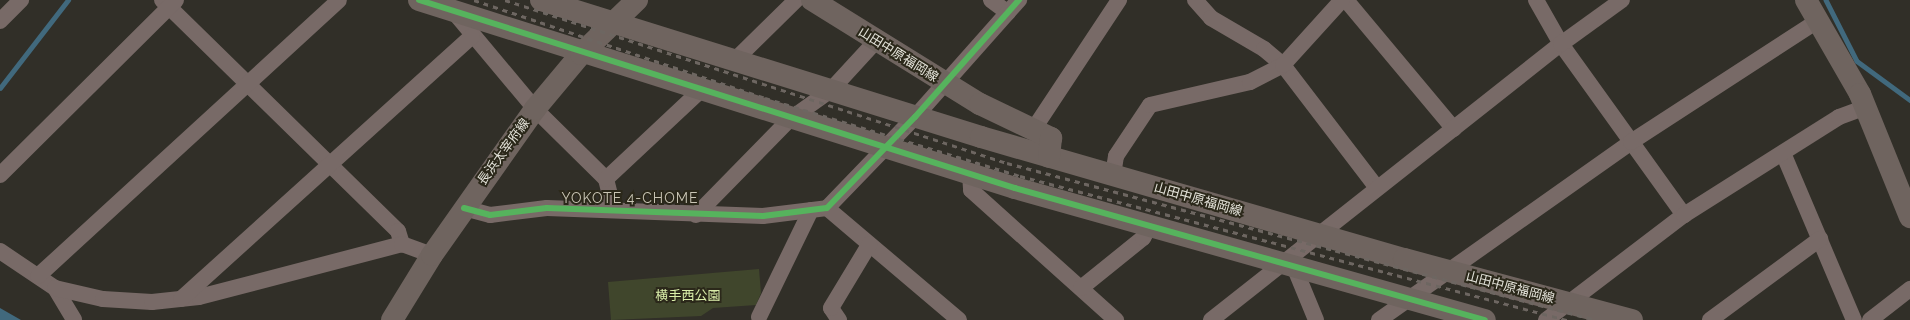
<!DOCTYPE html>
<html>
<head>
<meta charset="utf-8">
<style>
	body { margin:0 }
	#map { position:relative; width:1910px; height:320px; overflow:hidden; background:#312f28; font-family:Raleway,"Noto Sans JP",sans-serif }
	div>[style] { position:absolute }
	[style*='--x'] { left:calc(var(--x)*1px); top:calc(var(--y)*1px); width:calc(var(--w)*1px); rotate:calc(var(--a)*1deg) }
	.green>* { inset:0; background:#40462c }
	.water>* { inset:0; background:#41697d }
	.stream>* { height:4.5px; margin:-2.25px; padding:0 2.25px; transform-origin:2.25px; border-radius:2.25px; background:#41697d }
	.street>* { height:16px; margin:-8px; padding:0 8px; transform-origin:8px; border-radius:8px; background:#786a67 }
	.secondary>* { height:22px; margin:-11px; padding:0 11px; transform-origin:11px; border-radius:11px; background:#6f645f }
	.rail>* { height:3px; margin-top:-1.5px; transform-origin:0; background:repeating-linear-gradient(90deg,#6d6661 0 5px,transparent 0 10px) }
	.cycleway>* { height:6px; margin:-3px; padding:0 3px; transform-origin:3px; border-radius:3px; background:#56b35d }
	span { translate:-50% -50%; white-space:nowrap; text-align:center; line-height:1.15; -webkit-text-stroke:4px #2b281a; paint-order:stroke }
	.street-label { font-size:13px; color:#e4e3da }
	.park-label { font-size:13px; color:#daeeaa }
	.neighbourhood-label { font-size:14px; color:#cac6b5; letter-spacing:1px }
</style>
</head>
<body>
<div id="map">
	<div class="green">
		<div style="clip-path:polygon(759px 269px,761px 293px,756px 305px,713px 308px,701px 316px,611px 320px,608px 282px)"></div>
	</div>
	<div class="water">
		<div style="clip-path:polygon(0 308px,21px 320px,0 320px)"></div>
	</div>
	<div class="stream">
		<div style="--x:1826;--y:0;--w:68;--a:63.1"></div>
		<div style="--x:1857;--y:61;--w:66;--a:36.3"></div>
		<div style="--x:0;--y:88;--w:111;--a:-52.3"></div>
	</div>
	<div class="street">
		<div style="--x:162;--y:0;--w:330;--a:44.4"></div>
		<div style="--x:398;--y:231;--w:14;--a:73"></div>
		<div style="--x:991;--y:0;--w:21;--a:37"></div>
		<div style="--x:1195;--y:0;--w:24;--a:48"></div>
		<div style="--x:1211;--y:18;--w:61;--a:30.3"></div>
		<div style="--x:1264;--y:49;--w:25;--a:40"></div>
		<div style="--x:1283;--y:65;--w:155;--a:52.6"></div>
		<div style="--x:1346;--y:0;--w:168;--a:50.1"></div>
		<div style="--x:1536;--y:0;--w:51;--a:60.4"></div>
		<div style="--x:1561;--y:44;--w:211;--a:54.3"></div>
		<div style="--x:454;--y:12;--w:126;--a:50.1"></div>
		<div style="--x:535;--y:109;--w:100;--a:44.6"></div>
		<div style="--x:606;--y:179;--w:32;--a:76"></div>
		<div style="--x:0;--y:21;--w:30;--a:-45"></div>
		<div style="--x:733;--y:62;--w:88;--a:-44.5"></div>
		<div style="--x:1033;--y:130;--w:156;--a:-56.5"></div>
		<div style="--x:1783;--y:153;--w:181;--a:67"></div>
		<div style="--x:970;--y:174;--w:16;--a:86"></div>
		<div style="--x:971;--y:190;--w:195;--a:41.9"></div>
		<div style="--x:0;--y:175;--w:248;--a:-44.8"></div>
		<div style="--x:1113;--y:175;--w:19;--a:-81"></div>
		<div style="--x:1116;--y:156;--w:61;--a:-56.3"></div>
		<div style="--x:1150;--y:105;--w:103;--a:-13"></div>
		<div style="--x:1250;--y:82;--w:37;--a:-27"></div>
		<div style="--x:1283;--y:65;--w:88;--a:-47.8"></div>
		<div style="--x:606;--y:179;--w:130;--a:-43.1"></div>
		<div style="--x:464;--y:208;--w:27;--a:15"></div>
		<div style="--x:490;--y:215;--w:57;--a:-7"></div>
		<div style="--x:547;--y:208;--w:216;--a:2.1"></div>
		<div style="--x:763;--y:216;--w:64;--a:-7.1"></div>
		<div style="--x:827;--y:208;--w:127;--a:-46"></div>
		<div style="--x:915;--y:117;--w:157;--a:-48.4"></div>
		<div style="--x:827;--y:208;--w:173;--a:40.3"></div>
		<div style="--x:696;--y:215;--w:133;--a:-45.6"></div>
		<div style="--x:789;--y:120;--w:52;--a:-35.5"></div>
		<div style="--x:831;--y:90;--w:67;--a:-47.4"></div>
		<div style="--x:0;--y:251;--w:66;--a:33.9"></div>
		<div style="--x:55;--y:288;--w:37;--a:59"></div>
		<div style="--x:1295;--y:269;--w:55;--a:67.6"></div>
		<div style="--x:38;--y:276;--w:408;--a:-42.5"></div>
		<div style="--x:55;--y:288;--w:49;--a:12.9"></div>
		<div style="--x:103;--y:299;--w:49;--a:3.5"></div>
		<div style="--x:152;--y:302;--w:47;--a:-6.1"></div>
		<div style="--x:199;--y:297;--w:210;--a:-14.6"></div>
		<div style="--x:402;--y:244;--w:32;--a:20"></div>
		<div style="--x:1081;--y:288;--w:80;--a:-38.9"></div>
		<div style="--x:1143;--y:238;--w:13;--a:-61"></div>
		<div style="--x:181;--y:299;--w:392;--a:-42.1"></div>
		<div style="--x:759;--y:317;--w:119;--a:-64.1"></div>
		<div style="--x:839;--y:320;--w:14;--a:-124"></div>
		<div style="--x:831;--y:308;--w:74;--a:-58.9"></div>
		<div style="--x:1211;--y:320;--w:446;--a:-38.3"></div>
		<div style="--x:1561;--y:44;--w:75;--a:-35.8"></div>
		<div style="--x:1379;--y:320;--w:309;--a:-35.2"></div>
		<div style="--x:1631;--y:142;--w:222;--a:-33"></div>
		<div style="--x:1546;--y:320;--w:173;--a:-37.3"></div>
		<div style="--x:1684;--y:215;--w:183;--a:-32.3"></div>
		<div style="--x:1839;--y:117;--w:29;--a:-20"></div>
		<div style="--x:1710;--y:320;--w:137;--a:-36.4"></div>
		<div style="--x:1870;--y:320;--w:51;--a:-37.8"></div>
	</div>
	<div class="secondary">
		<div style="--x:419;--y:0;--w:625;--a:17.51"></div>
		<div style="--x:1015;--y:188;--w:488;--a:15.7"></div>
		<div style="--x:541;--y:0;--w:461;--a:17.3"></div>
		<div style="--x:981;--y:137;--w:440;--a:16.1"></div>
		<div style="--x:1404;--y:259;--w:236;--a:15"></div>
		<div style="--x:812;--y:0;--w:198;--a:31.8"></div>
		<div style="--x:980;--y:104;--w:79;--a:25.6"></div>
		<div style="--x:1051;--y:138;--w:19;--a:96"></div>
		<div style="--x:1806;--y:0;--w:108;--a:60.1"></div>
		<div style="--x:1860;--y:94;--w:133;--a:67.9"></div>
		<div style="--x:392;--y:320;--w:76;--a:-58.4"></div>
		<div style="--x:432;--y:255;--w:179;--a:-54.8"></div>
		<div style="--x:535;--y:109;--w:72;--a:-50.1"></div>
		<div style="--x:581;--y:54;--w:78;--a:-44"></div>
	</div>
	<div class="rail">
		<div style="--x:474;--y:0;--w:307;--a:18.6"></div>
		<div style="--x:765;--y:98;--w:267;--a:17"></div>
		<div style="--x:1020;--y:176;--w:566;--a:14.75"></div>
		<div style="--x:505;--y:0;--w:528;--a:17.99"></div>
		<div style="--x:1007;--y:163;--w:610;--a:14.93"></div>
	</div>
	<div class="cycleway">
		<div style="--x:419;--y:0;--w:625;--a:17.51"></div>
		<div style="--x:1015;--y:188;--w:488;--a:15.7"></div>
		<div style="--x:464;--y:208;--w:27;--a:15"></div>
		<div style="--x:490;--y:215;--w:57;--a:-7"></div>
		<div style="--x:547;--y:208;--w:216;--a:2.1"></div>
		<div style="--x:763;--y:216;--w:64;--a:-7.1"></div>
		<div style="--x:827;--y:208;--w:127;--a:-46"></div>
		<div style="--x:915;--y:117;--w:157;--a:-48.4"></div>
	</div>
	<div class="street-label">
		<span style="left:898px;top:55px;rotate:32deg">山田中原福岡線</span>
		<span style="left:504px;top:152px;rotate:-54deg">長浜太宰府線</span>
		<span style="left:1198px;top:200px;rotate:16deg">山田中原福岡線</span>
		<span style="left:1510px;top:288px;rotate:15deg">山田中原福岡線</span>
	</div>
	<div class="park-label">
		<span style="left:688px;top:296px">横手西公園</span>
	</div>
	<div class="neighbourhood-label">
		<span style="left:630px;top:198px">YOKOTE 4-CHOME</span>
	</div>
</div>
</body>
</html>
